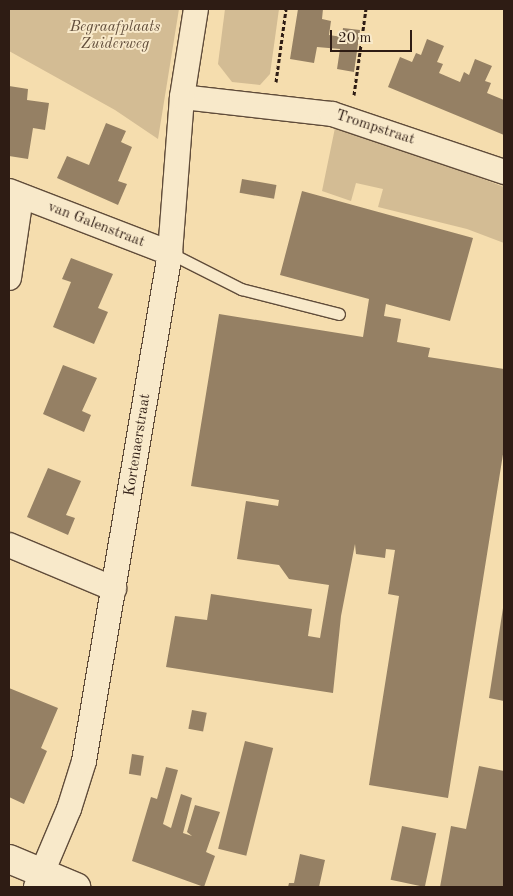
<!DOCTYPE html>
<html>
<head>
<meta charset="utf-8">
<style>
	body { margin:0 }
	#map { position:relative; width:513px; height:896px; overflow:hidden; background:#f5ddae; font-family:"Old Standard TT",serif }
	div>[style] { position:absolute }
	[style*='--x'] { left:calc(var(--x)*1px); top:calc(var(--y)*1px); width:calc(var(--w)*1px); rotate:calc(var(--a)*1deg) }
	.green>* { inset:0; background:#d3bc94 }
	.building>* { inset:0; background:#958064; transform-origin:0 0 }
	.path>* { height:3px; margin-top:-1.5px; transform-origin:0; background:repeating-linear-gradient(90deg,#2e1c14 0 4px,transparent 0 6.5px) }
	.roads { filter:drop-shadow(1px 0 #604c3a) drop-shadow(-1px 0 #604c3a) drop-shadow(0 1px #604c3a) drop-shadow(0 -1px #604c3a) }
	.lane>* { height:11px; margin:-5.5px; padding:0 5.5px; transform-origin:5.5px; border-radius:5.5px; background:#f8e9ca }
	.street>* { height:24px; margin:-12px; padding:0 12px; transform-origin:12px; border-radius:12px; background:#f8e9ca }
	.secondary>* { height:28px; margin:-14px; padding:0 14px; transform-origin:14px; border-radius:14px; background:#f8e9ca }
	span { translate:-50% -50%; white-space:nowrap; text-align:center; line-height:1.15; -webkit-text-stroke:4px #f8e9ca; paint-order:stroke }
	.park-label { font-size:15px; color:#604c3a; font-style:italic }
	.street-label { font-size:15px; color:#2e1c14 }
	.frame { position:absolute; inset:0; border:10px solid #2e1c14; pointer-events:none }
	.scale { position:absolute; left:330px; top:30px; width:82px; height:22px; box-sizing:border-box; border:2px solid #2e1c14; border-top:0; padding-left:6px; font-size:15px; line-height:18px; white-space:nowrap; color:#2e1c14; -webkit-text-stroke:4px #f8e9ca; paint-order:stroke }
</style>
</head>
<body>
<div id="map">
	<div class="green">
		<div style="clip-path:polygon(9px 9px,179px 9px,158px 139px,115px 110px,9px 51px)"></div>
		<div style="clip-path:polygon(225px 9px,279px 9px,270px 74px,260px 85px,232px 82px,218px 64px)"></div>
		<div style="clip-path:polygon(336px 123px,504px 187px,504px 243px,467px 229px,378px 207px,383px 189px,356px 183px,351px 201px,322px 191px)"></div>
	</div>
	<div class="building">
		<div style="clip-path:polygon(298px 9px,323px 9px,322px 19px,331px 21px,329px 35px,342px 37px,343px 28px,360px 30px,354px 72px,337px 69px,340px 49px,317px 47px,314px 63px,290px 59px)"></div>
		<div style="clip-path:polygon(427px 39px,444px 46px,437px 62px,443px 64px,439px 73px,460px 82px,464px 72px,469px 75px,475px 59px,492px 66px,485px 81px,491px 83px,487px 93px,504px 100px,504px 135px,388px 87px,400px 57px,412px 62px,416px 53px,421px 55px)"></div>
		<div style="clip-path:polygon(9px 86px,28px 89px,27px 100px,49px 103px,45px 130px,33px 128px,28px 159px,9px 156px)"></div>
		<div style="clip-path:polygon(106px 123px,126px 131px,121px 142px,132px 147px,118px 181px,127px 184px,118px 205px,57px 178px,67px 156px,89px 165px)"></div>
		<div style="left:242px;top:179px;width:35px;height:14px;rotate:10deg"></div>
		<div style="clip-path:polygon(302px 191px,473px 238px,450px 321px,386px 304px,384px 316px,401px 319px,397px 342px,430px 348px,428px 357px,504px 369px,504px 448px,448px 798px,369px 785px,399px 596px,388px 594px,395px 550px,386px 549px,385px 558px,356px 554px,355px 544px,341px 616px,333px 693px,166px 667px,175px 616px,207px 620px,211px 594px,312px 609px,308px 636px,320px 638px,329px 585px,289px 579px,279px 565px,237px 559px,246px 501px,278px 506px,279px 500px,191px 486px,219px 314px,363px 337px,369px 299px,280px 275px)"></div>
		<div style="clip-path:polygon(71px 258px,113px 274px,98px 308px,108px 312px,94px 344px,53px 327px,71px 282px,62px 279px)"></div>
		<div style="clip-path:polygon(63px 365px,97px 378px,82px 411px,91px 415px,84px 432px,43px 414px)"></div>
		<div style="clip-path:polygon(48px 468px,81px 481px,66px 515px,75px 518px,68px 535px,27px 517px)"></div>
		<div style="clip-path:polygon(503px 608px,504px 608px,504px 701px,489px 698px)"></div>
		<div style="clip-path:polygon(9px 688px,58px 708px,41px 748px,47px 751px,24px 804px,9px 797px)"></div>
		<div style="left:192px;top:710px;width:15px;height:19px;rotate:11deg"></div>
		<div style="left:245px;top:741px;width:29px;height:111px;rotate:14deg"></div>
		<div style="left:132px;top:754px;width:12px;height:20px;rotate:9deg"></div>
		<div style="clip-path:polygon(479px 766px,504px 771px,503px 887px,440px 887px,451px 826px,466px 829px)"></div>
		<div style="clip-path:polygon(166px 767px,178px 770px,163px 824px,171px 828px,181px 794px,192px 798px,183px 833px,192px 836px,187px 832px,195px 805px,220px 812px,206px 852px,215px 856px,204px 887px,132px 861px,151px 797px,157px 799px)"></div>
		<div style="left:402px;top:826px;width:35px;height:55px;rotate:12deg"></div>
		<div style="clip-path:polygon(300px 854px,325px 860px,319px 887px,288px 887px,289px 883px,294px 883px)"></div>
	</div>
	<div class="path">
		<div style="--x:276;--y:82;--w:74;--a:-82.2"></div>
		<div style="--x:354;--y:95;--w:87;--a:-82.1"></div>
	</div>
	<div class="roads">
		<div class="lane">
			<div style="--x:170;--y:253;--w:80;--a:26.9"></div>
			<div style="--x:241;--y:289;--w:101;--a:14.3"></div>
		</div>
		<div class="street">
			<div style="--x:182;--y:97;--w:151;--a:6.5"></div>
			<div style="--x:332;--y:114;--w:182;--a:18.6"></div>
			<div style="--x:9;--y:191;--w:173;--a:21.1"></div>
			<div style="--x:9;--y:278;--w:82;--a:-81.6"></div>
			<div style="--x:9;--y:545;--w:114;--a:22.7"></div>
			<div style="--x:36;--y:887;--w:85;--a:-67.1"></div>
			<div style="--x:69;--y:809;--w:50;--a:-72.6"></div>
			<div style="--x:84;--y:761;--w:515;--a:-80.39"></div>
			<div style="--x:170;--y:253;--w:156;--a:-85.6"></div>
			<div style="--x:182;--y:97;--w:89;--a:-81"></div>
		</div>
		<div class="secondary">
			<div style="--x:9;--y:859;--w:73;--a:22.7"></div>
		</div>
	</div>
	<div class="park-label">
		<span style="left:115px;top:36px">Begraafplaats<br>Zuiderweg</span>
	</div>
	<div class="street-label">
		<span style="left:375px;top:128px;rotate:18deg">Trompstraat</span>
		<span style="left:96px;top:225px;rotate:21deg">van Galenstraat</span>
		<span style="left:138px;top:445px;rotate:-81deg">Kortenaerstraat</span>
	</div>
	<div class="frame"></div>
	<div class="scale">20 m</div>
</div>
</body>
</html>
